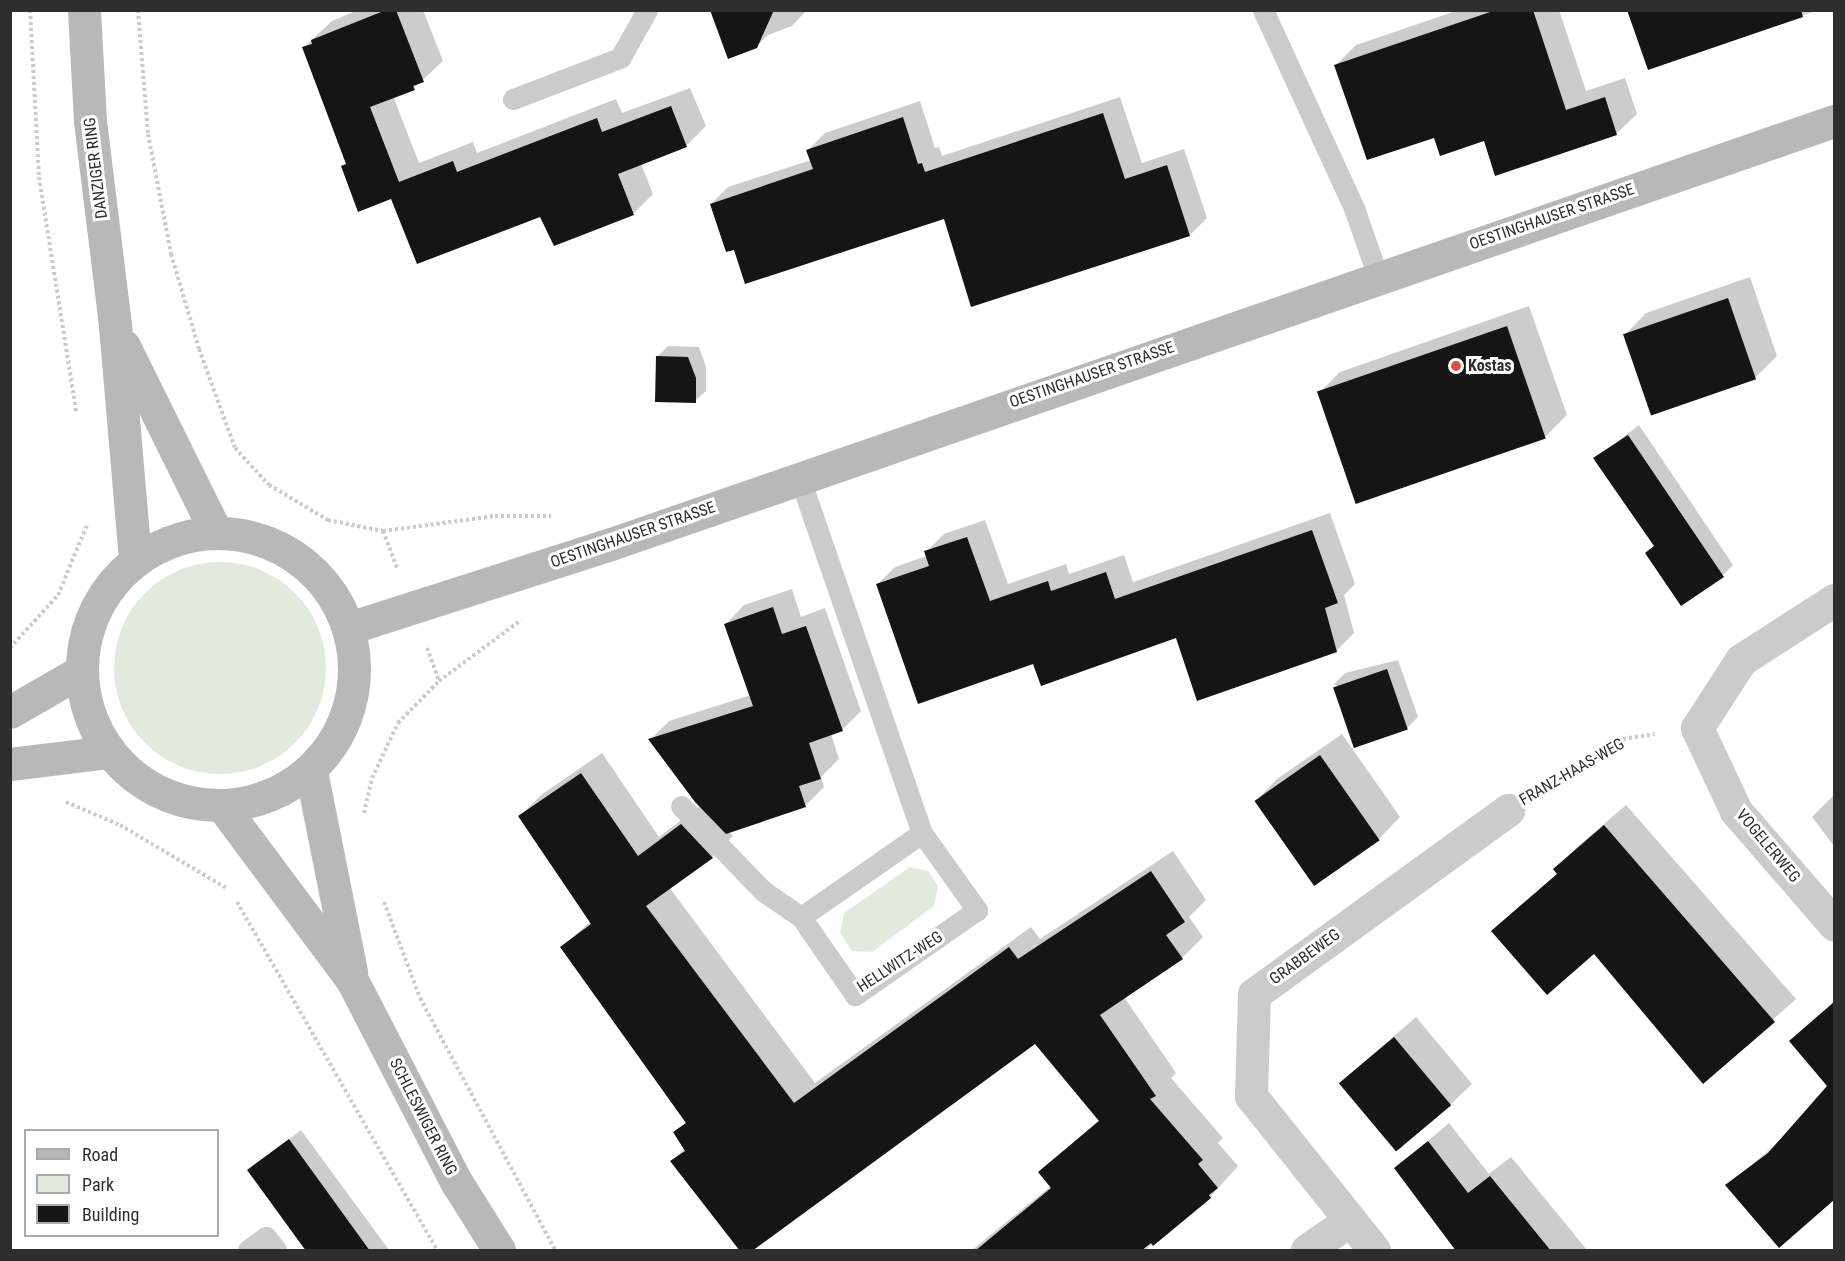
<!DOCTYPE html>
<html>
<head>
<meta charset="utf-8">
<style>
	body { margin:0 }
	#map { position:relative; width:1845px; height:1261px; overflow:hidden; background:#fff; font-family:"Roboto Condensed",sans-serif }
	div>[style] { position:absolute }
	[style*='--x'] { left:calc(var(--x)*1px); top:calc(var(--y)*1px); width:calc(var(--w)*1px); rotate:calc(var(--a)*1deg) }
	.green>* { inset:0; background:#e2eade }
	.round { border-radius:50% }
	.shadow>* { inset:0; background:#0003 }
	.building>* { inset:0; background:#151515; transform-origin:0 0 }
	.path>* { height:4px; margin-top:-2px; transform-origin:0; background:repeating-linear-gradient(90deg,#cbcbcb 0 3px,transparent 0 6px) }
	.lane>* { height:21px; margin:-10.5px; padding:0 10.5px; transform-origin:10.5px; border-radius:10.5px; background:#cbcbcb }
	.street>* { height:33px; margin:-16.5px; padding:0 16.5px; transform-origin:16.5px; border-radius:16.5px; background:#cbcbcb }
	.secondary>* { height:33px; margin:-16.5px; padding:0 16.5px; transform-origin:16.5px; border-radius:16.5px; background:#b8b8b8 }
	.secondary>.ring { margin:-16.5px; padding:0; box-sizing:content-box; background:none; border:33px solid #b8b8b8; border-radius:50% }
	.dots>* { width:16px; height:16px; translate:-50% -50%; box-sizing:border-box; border:3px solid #fff; border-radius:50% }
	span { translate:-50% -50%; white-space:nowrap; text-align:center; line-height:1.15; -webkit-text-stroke:6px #fff; paint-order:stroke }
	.street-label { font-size:16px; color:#2e2e2e }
	.poi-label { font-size:16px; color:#2e2e2e; font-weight:700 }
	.left { translate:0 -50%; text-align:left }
	.frame { position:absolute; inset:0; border:12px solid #2e2e2e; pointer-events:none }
	.legend { position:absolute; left:24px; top:1129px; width:195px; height:108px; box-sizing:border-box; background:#fff; border:2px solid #ababab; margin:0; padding:8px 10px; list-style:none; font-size:18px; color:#2e2e2e }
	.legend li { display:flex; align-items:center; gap:12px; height:30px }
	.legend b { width:30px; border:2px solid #ababab }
</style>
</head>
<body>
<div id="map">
	<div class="green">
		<div class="round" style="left:114px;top:562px;width:212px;height:212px"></div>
		<div style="clip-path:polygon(910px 867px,928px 871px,938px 886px,934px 906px,872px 952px,852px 951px,840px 933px,844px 913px)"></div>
	</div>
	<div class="shadow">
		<div style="clip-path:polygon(358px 10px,423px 10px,443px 61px,414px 88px,393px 96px,419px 163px,473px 142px,477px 153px,616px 99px,622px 113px,690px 88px,706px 126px,686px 146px,641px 164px,653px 194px,633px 214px,540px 215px,392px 197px,343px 167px,347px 162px,303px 48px,332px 21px)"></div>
		<div style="clip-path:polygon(712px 10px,807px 10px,792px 26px,768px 35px,756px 47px)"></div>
		<div style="clip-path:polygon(1459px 10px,1559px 10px,1586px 91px,1625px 78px,1637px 114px,1616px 134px,1485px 139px,1435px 136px,1336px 65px,1356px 45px)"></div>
		<div style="clip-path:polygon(1629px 10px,1818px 10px,1649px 68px)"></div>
		<div style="clip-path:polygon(1120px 97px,1142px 163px,1184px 149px,1207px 218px,1190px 235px,972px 305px,945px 217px,735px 248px,711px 204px,728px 187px,811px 160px,808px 150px,825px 133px,920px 101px,935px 148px,939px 147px,942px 156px)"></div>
		<div style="clip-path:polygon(1750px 277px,1777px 356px,1756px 377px,1652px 413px,1625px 335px,1646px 313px)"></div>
		<div style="clip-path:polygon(1529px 306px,1567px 415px,1545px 437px,1319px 393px,1340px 372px)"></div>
		<div style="clip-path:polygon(668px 346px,699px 347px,706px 367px,706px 391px,695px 401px,657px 357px)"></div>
		<div style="clip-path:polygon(1639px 425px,1733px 565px,1723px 575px,1647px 553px,1655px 545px,1595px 459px)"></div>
		<div style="clip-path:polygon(1330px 513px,1355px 584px,1344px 595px,1354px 633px,1336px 651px,1177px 636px,1034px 662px,877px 585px,895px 567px,927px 556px,926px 552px,944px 534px,985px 520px,1008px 584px,1066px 564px,1069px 574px,1124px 555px,1133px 582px)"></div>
		<div style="clip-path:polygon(792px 589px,801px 617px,825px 608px,861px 711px,842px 730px,831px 734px,839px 759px,821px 777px,824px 787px,805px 806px,729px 832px,733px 836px,712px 857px,669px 887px,815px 1083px,1031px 927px,1040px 939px,1173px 851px,1206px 900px,1189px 917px,1203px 937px,1182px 958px,1124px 997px,1176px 1073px,1171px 1078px,1223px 1138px,1218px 1143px,1238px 1166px,1210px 1197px,1145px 1250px,972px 1250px,1051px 1186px,1040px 1172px,1100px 1119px,1035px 1042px,672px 1161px,685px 1148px,675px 1133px,687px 1121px,562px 947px,591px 921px,519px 817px,541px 795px,602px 753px,659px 837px,700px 806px,650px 740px,669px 721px,751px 695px,726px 624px,744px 605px)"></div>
		<div style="clip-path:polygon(1398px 660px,1418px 717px,1407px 728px,1334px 684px,1345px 673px)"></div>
		<div style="clip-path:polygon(1342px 734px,1400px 817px,1379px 839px,1256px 801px,1277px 779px)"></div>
		<div style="clip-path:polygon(1834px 795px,1834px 846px,1812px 817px)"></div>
		<div style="clip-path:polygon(1626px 805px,1796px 999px,1703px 1082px,1595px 952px,1493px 931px,1558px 873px,1555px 869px,1576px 848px)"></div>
		<div style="clip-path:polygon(1834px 1003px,1834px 1065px,1821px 1077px,1801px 1031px)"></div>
		<div style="clip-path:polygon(1416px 1017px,1472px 1084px,1450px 1105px,1340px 1083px)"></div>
		<div style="clip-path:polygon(1834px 1080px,1834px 1198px,1779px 1246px,1727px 1186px,1782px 1139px)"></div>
		<div style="clip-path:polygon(1449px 1123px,1489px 1174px,1511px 1157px,1587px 1250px,1462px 1250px,1396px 1168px)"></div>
		<div style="clip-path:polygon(301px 1130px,389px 1250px,307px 1250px,249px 1170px)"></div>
	</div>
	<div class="building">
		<div style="clip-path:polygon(386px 10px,396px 10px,424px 82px,413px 86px,415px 90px,370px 107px,399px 182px,453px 161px,457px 172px,597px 118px,602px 132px,671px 106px,687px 147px,618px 174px,634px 215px,554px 246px,540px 217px,417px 264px,391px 199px,358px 212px,341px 166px,346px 164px,302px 47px,312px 44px,311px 40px)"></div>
		<div style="clip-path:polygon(710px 10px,774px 10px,757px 48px,728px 59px)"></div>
		<div style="clip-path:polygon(1496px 10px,1533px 10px,1566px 110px,1605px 97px,1617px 135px,1495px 176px,1484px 141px,1440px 156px,1434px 138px,1367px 160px,1334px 65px)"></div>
		<div style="clip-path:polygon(1627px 10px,1801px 10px,1803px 17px,1648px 70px)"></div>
		<div style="clip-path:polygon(1103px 113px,1125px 179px,1167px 165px,1190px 236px,971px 307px,944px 219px,745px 284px,734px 250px,726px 252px,710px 204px,813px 169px,806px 150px,903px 117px,918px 164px,922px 163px,925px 172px)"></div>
		<div style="left:1728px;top:298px;width:86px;height:111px;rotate:71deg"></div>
		<div style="left:1507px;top:326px;width:119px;height:201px;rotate:71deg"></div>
		<div style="clip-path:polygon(656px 356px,688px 357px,696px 378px,696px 403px,655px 402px)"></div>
		<div style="clip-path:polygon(1628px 435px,1724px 577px,1681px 606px,1645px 553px,1654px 546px,1593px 458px)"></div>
		<div style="clip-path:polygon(1312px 530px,1338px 603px,1325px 608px,1337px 652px,1197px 701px,1176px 638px,1041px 686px,1033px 664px,918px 704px,876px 584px,929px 566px,924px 551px,967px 537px,990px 601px,1048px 581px,1051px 591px,1106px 572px,1115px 599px)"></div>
		<div style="clip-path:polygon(773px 607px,782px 634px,806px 626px,843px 731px,809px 743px,821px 779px,799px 786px,806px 807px,726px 834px,695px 802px,648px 739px,753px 706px,724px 624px)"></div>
		<div style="left:1387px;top:669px;width:64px;height:57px;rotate:71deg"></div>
		<div style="left:1320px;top:755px;width:104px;height:80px;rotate:55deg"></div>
		<div style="clip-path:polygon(581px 773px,638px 856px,681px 824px,713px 858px,646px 906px,794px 1103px,1009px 947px,1018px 959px,1151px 871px,1185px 922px,1166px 935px,1183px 959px,1100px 1015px,1156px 1096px,1150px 1099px,1203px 1160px,1198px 1164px,1218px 1188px,1209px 1195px,1211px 1198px,1153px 1246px,1151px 1243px,1141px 1251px,975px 1251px,1051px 1188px,1038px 1172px,1099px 1121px,1035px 1044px,752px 1251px,740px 1251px,670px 1161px,685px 1151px,673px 1132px,686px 1123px,560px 947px,591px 924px,518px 816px)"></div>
		<div style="clip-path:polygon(1604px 825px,1775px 1022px,1703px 1084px,1594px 954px,1547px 995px,1491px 931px,1557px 874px,1553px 869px)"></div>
		<div style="clip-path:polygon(1834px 1002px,1834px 1200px,1779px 1248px,1725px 1185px,1768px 1153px,1827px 1086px,1789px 1041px)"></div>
		<div style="left:1394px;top:1037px;width:89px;height:72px;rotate:50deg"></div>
		<div style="clip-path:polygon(289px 1139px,370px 1251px,306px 1251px,247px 1170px)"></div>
		<div style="clip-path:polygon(1428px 1141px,1468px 1193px,1490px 1176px,1551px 1251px,1456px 1251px,1394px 1168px)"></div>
	</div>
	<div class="path">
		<div style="--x:30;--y:10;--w:167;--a:86.9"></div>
		<div style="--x:39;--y:177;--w:237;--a:81"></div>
		<div style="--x:138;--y:10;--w:124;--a:85.4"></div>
		<div style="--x:148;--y:134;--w:122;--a:79.1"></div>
		<div style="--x:171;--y:254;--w:99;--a:73.6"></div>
		<div style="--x:199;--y:349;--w:105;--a:70"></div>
		<div style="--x:235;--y:448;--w:50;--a:47.4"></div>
		<div style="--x:269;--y:485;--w:69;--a:30.7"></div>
		<div style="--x:328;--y:520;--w:56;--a:11.3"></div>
		<div style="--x:383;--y:531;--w:113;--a:-7.6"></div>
		<div style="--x:495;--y:516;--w:56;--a:0"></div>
		<div style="--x:383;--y:531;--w:40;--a:69"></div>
		<div style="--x:10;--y:648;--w:72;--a:-47.8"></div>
		<div style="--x:58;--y:595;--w:76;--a:-67.5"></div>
		<div style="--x:427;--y:648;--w:35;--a:70"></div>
		<div style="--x:1545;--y:787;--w:92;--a:-31.6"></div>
		<div style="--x:1623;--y:739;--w:32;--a:-9"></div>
		<div style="--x:66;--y:802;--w:59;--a:23.1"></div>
		<div style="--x:120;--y:825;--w:126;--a:30.7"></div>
		<div style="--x:364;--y:813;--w:36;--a:-77"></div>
		<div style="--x:372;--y:778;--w:61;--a:-64.7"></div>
		<div style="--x:398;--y:723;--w:59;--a:-45.7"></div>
		<div style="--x:439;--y:681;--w:102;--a:-36.6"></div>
		<div style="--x:237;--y:902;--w:401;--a:60.1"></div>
		<div style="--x:384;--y:902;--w:103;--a:69.4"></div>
		<div style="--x:420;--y:998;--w:286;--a:61.8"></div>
	</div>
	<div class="lane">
		<div style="--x:1263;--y:10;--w:218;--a:65.3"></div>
		<div style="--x:1354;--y:208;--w:73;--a:70.8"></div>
		<div style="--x:513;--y:99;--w:115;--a:-21"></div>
		<div style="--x:620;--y:58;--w:55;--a:-60.6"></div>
		<div style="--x:799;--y:476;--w:378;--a:71"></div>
		<div style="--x:922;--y:833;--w:95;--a:54.5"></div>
		<div style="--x:977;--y:910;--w:149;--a:145.1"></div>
		<div style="--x:855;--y:995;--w:95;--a:-124.7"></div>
		<div style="--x:801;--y:917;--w:147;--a:-34.8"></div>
		<div style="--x:681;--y:806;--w:118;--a:46"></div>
		<div style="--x:763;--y:891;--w:46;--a:34.4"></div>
		<div style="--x:248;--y:1250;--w:22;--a:-36"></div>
		<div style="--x:266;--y:1237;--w:16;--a:52"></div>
	</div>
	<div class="street">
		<div style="--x:1834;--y:600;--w:111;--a:147.2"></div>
		<div style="--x:1741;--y:660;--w:81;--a:122.9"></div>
		<div style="--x:1697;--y:728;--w:92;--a:64.8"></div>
		<div style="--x:1736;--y:811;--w:150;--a:49.1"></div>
		<div style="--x:1307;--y:1250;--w:51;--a:-34.6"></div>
		<div style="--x:1374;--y:1250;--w:197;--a:-128.6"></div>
		<div style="--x:1251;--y:1096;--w:102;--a:-88.3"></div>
		<div style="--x:1254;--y:994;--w:314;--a:-35.9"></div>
	</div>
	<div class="secondary">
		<div style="--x:84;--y:10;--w:111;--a:86.9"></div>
		<div style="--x:90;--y:121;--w:207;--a:83"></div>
		<div style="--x:115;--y:326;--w:234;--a:85.1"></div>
		<div style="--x:124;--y:346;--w:208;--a:63.7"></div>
		<div class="ring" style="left:82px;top:533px;width:239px;height:239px"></div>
		<div style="--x:349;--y:628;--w:275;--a:-17.8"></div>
		<div style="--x:611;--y:544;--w:1294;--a:-19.08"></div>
		<div style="--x:10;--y:712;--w:82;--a:-30"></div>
		<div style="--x:10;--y:764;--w:100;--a:-6.9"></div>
		<div style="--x:311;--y:771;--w:205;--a:78.7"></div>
		<div style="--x:223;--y:807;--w:216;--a:53.3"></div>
		<div style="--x:352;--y:980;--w:229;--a:62.7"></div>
		<div style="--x:457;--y:1183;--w:79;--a:57.9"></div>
	</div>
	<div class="dots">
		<div style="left:1456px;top:366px;background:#d55141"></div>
	</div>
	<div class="street-label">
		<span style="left:96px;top:168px;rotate:-97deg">DANZIGER RING</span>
		<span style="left:1552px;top:217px;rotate:-19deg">OESTINGHAUSER STRASSE</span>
		<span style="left:1092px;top:375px;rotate:-19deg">OESTINGHAUSER STRASSE</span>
		<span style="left:633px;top:535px;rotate:-19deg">OESTINGHAUSER STRASSE</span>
		<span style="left:1572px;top:772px;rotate:-30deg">FRANZ-HAAS-WEG</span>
		<span style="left:1768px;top:846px;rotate:50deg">VOGELERWEG</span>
		<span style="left:1305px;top:957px;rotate:-36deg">GRABBEWEG</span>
		<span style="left:900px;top:962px;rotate:-33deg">HELLWITZ-WEG</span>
		<span style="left:423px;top:1117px;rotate:63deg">SCHLESWIGER RING</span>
	</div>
	<div class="poi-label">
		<span class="left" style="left:1468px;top:366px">Kostas</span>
	</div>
	<div class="frame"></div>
	<ul class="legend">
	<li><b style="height:8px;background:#b8b8b8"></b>Road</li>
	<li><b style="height:16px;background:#e2eade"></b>Park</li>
	<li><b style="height:16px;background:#151515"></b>Building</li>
	</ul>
</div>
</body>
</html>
